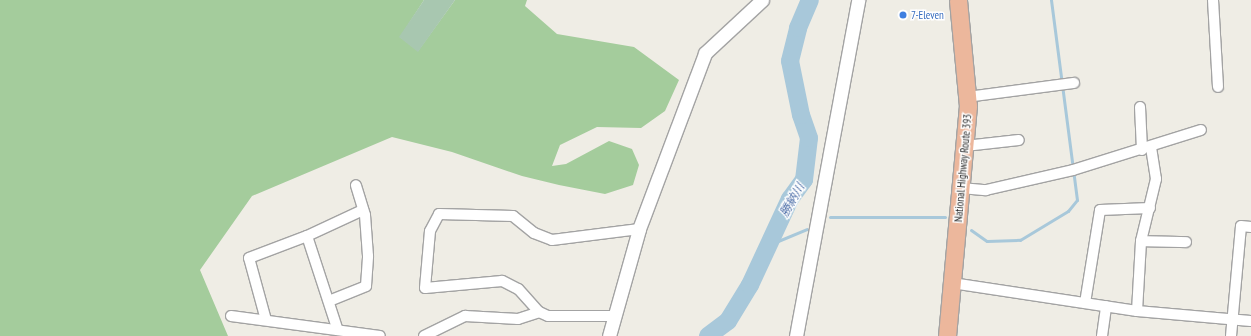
<!DOCTYPE html>
<html>
<head>
<meta charset="utf-8">
<style>
	body { margin:0 }
	#map { position:relative; width:1251px; height:336px; overflow:hidden; background:#efede5; font-family:"PT Sans Narrow","Noto Sans JP",sans-serif }
	div>[style] { position:absolute }
	[style*='--x'] { left:calc(var(--x)*1px); top:calc(var(--y)*1px); width:calc(var(--w)*1px); rotate:calc(var(--a)*1deg) }
	.forest>* { inset:0; background:#a4cc9c }
	.cemetery>* { inset:0; background:#a8c7b0 }
	.stream>* { height:3px; margin:-1.5px; padding:0 1.5px; transform-origin:1.5px; border-radius:1.5px; background:#a8c8da }
	.river>* { height:18px; margin:-9px; padding:0 9px; transform-origin:9px; border-radius:9px; background:#a8c8da }
	.roads { filter:drop-shadow(1px 0 #a3a3a3) drop-shadow(-1px 0 #a3a3a3) drop-shadow(0 1px #a3a3a3) drop-shadow(0 -1px #a3a3a3) }
	.minor>* { height:10px; margin:-5px; padding:0 5px; transform-origin:5px; border-radius:5px; background:#fff }
	.tertiary>* { height:13px; margin:-6.5px; padding:0 6.5px; transform-origin:6.5px; border-radius:6.5px; background:#fff }
	.trunk>* { height:17px; margin:-8.5px; padding:0 8.5px; transform-origin:8.5px; border-radius:8.5px; background:#ecb79c }
	.dots>* { width:11px; height:11px; translate:-50% -50%; box-sizing:border-box; border:2px solid #fff; border-radius:50% }
	span { translate:-50% -50%; white-space:nowrap; text-align:center; line-height:1.15; -webkit-text-stroke:3px #fff; paint-order:stroke }
	.shop-label { font-size:11px; color:#366cbe }
	.left { translate:0 -50%; text-align:left }
	.street-label { font-size:11px; color:#1f1f1f }
	.water-label { font-size:12px; color:#5071a9; font-style:italic }
</style>
</head>
<body>
<div id="map">
	<div class="forest">
		<div style="clip-path:polygon(0 0,424px 0,400px 37px,418px 51px,455px 0,527px 0,525px 6px,557px 34px,634px 47px,679px 80px,665px 111px,641px 128px,597px 127px,560px 145px,552px 166px,566px 164px,609px 141px,632px 149px,639px 165px,633px 185px,605px 194px,559px 185px,522px 176px,452px 152px,392px 137px,252px 196px,200px 270px,228px 336px,0 336px)"></div>
	</div>
	<div class="cemetery">
		<div style="clip-path:polygon(424px 0,455px 0,418px 52px,399px 37px)"></div>
	</div>
	<div class="stream">
		<div style="--x:830;--y:217;--w:115;--a:0"></div>
		<div style="--x:971;--y:230;--w:19;--a:35"></div>
		<div style="--x:987;--y:241;--w:33;--a:-2"></div>
		<div style="--x:1020;--y:240;--w:56;--a:-31.1"></div>
		<div style="--x:1068;--y:211;--w:14;--a:-51"></div>
		<div style="--x:1077;--y:200;--w:202;--a:-97.4"></div>
		<div style="--x:766;--y:246;--w:44;--a:-22.5"></div>
	</div>
	<div class="river">
		<div style="--x:708;--y:336;--w:25;--a:-37"></div>
		<div style="--x:728;--y:321;--w:42;--a:-58.6"></div>
		<div style="--x:750;--y:285;--w:95;--a:-65.1"></div>
		<div style="--x:790;--y:199;--w:24;--a:-54"></div>
		<div style="--x:804;--y:180;--w:42;--a:-83.2"></div>
		<div style="--x:809;--y:138;--w:24;--a:-109"></div>
		<div style="--x:801;--y:115;--w:55;--a:-101.5"></div>
		<div style="--x:790;--y:61;--w:34;--a:-76"></div>
		<div style="--x:798;--y:28;--w:30;--a:-67"></div>
	</div>
	<div class="roads">
		<div class="minor">
			<div style="--x:1213;--y:0;--w:87;--a:86.7"></div>
			<div style="--x:967;--y:97;--w:108;--a:-7.5"></div>
			<div style="--x:1140;--y:107;--w:43;--a:87.3"></div>
			<div style="--x:965;--y:146;--w:54;--a:-6.3"></div>
			<div style="--x:961;--y:188;--w:25;--a:5"></div>
			<div style="--x:986;--y:190;--w:89;--a:-12.9"></div>
			<div style="--x:1073;--y:170;--w:134;--a:-17.4"></div>
			<div style="--x:307;--y:236;--w:97;--a:71.9"></div>
			<div style="--x:1141;--y:241;--w:45;--a:1.3"></div>
			<div style="--x:952;--y:283;--w:187;--a:8.6"></div>
			<div style="--x:1137;--y:311;--w:114;--a:5"></div>
			<div style="--x:329;--y:301;--w:40;--a:-22"></div>
			<div style="--x:366;--y:286;--w:30;--a:-86"></div>
			<div style="--x:368;--y:256;--w:41;--a:-94.2"></div>
			<div style="--x:365;--y:215;--w:31;--a:-107"></div>
			<div style="--x:1085;--y:303;--w:94;--a:-80.8"></div>
			<div style="--x:1100;--y:210;--w:50;--a:-2.3"></div>
			<div style="--x:1137;--y:311;--w:70;--a:-86.7"></div>
			<div style="--x:1141;--y:241;--w:64;--a:-76.4"></div>
			<div style="--x:1156;--y:179;--w:32;--a:-99"></div>
			<div style="--x:231;--y:316;--w:150;--a:7.6"></div>
			<div style="--x:613;--y:316;--w:65;--a:180"></div>
			<div style="--x:548;--y:316;--w:10;--a:-156"></div>
			<div style="--x:539;--y:312;--w:31;--a:-132"></div>
			<div style="--x:518;--y:289;--w:18;--a:-153"></div>
			<div style="--x:502;--y:281;--w:77;--a:174.8"></div>
			<div style="--x:425;--y:288;--w:57;--a:-85"></div>
			<div style="--x:430;--y:231;--w:19;--a:-62"></div>
			<div style="--x:439;--y:214;--w:74;--a:1.5"></div>
			<div style="--x:513;--y:216;--w:27;--a:39"></div>
			<div style="--x:534;--y:233;--w:19;--a:21"></div>
			<div style="--x:552;--y:240;--w:88;--a:-7.2"></div>
			<div style="--x:266;--y:320;--w:64;--a:-105.3"></div>
			<div style="--x:249;--y:258;--w:62;--a:-20.8"></div>
			<div style="--x:307;--y:236;--w:62;--a:-24.9"></div>
			<div style="--x:424;--y:336;--w:46;--a:-26"></div>
			<div style="--x:465;--y:316;--w:53;--a:3.2"></div>
			<div style="--x:518;--y:319;--w:22;--a:-18"></div>
			<div style="--x:1102;--y:336;--w:30;--a:-82"></div>
			<div style="--x:1231;--y:336;--w:110;--a:-84.8"></div>
			<div style="--x:1241;--y:226;--w:10;--a:6"></div>
		</div>
		<div class="tertiary">
			<div style="--x:609;--y:336;--w:111;--a:-74.3"></div>
			<div style="--x:639;--y:229;--w:188;--a:-69.4"></div>
			<div style="--x:705;--y:53;--w:78;--a:-42.9"></div>
			<div style="--x:796;--y:336;--w:342;--a:-79.5"></div>
		</div>
		<div class="trunk">
			<div style="--x:947;--y:336;--w:231;--a:-84.8"></div>
			<div style="--x:968;--y:106;--w:106;--a:-95.4"></div>
		</div>
	</div>
	<div class="dots">
		<div style="left:903px;top:15px;background:#3f7fe0"></div>
	</div>
	<div class="shop-label">
		<span class="left" style="left:911px;top:15px">7-Eleven</span>
	</div>
	<div class="street-label">
		<span style="left:963px;top:168px;rotate:-85deg">National Highway Route 393</span>
	</div>
	<div class="water-label">
		<span style="left:792px;top:200px;rotate:-60deg">勝納川</span>
	</div>
</div>
</body>
</html>
